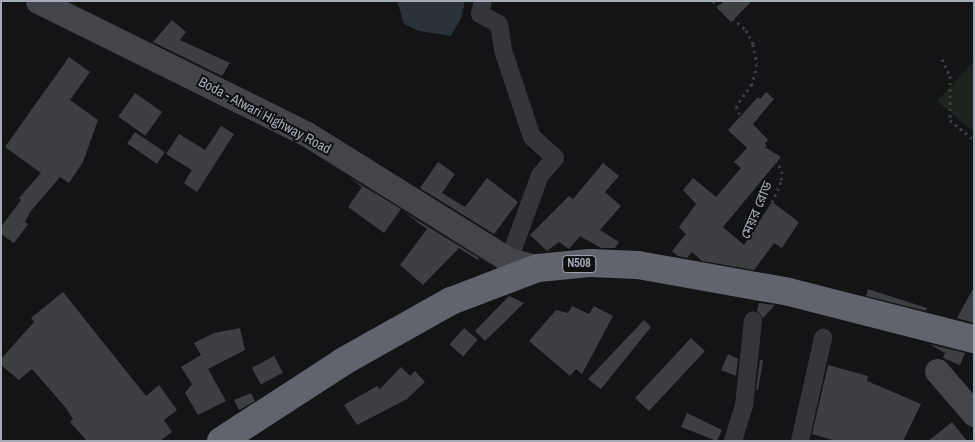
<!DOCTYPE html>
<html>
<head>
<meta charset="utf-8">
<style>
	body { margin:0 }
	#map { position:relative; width:975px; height:442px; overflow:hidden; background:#141416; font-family:"Archivo Narrow","Noto Sans Bengali",sans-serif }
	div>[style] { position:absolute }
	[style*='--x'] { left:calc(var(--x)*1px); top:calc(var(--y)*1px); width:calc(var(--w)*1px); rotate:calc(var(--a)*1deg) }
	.green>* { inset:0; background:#1c241d }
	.water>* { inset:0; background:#2a333a }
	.building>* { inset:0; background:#3e3f43; transform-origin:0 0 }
	.path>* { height:3px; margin-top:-1.5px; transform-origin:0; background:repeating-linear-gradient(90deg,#3b3d42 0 2.5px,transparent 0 6.5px) }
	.street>* { height:18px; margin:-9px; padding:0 9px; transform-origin:9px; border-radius:9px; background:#35363b }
	.secondary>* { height:25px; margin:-12.5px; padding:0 12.5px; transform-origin:12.5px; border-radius:12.5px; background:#43454b }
	.highway>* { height:28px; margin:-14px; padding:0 14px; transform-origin:14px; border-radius:14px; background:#61646c }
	span { translate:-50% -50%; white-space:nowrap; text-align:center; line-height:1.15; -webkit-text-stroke:4px #0f0f11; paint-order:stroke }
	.shield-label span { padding:1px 4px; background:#0f0f11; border:1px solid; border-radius:4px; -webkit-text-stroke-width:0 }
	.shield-label { font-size:12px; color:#a5abb7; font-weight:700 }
	.street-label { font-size:14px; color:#a5abb7 }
	.frame { position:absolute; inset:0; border:2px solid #a5abb7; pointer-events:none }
</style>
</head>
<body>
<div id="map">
	<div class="green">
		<div style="clip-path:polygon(974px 61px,974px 132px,937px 101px)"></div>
	</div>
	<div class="water">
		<div style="clip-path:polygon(397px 1px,465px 1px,461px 18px,451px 36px,419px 31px,404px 24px)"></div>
	</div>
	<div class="building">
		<div style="clip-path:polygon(724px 1px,752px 1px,731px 22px,717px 8px)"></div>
		<div style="clip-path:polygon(172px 20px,186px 32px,180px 40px,230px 63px,222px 76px,153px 42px)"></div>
		<div style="clip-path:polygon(69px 57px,90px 72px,70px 100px,98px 120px,83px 162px,69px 183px,60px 177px,30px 212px,25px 222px,28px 224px,14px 243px,1px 234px,1px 227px,21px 200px,19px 198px,41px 173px,5px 147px)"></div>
		<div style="clip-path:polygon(766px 92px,774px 99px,753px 124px,768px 140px,763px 146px,781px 157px,723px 227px,744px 245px,772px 202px,799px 222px,782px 248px,774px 243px,754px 270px,702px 261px,692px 252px,687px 258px,678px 256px,672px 251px,686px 234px,679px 227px,696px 204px,683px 190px,693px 178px,716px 197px,741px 168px,734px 162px,747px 148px,728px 130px,758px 97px,760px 99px)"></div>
		<div style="left:135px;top:93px;width:33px;height:29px;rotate:35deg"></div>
		<div style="clip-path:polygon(221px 126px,234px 134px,197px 192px,184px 183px,192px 170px,166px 154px,179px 134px,205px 150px)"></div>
		<div style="left:135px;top:132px;width:36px;height:14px;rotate:34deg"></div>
		<div style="clip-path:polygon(438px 162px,455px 174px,442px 193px,465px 207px,487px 178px,518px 202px,494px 234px,420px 188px)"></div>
		<div style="clip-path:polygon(603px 163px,619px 176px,605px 192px,621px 206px,600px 230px,619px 242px,615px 248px,601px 248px,580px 236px,569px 249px,559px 242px,547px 251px,530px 235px,569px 196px,573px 199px)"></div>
		<div style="clip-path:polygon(350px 178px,401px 209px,384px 233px,348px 207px,362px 187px)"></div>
		<div style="clip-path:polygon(404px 212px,479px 258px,478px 260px,459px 248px,423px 285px,400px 265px,427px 229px)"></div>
		<div style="clip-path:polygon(974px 287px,974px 323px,957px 318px)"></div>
		<div style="clip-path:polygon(868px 289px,927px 308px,926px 311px,866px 296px)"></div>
		<div style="clip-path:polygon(63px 292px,146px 396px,159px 385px,177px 410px,164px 420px,172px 432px,160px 441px,87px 441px,70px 422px,73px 419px,66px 408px,32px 369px,19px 380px,1px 365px,1px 359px,34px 322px,31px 318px)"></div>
		<div style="clip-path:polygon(509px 296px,524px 303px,485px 341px,475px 331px)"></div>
		<div style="clip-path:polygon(759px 303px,775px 305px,763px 318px,757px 310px)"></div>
		<div style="clip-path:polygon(572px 306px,589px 314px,594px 306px,613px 316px,582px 374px,576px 369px,570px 376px,529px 341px,556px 310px,568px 313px)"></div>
		<div style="clip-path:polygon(644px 320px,651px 327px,601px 389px,588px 379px)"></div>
		<div style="clip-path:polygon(240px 328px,245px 350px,208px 369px,226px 401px,198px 415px,185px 393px,192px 384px,181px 367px,201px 355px,194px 343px,214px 333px)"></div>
		<div style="left:464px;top:328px;width:18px;height:22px;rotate:41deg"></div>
		<div style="left:691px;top:338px;width:19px;height:82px;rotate:43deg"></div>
		<div style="clip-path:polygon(929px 344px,965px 353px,960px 365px,943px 358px,945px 353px)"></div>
		<div style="clip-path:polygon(728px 354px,738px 359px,736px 376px,721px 370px)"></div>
		<div style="left:274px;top:356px;width:19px;height:25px;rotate:62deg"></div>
		<div style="clip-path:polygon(760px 360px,763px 360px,758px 390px,756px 390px)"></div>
		<div style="clip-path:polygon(828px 365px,868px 376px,867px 381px,921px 404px,903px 441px,836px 441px,812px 434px)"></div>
		<div style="clip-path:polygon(401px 367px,410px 376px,415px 371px,425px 382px,407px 399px,357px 425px,344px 405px,377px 386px,380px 389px)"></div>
		<div style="clip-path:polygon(251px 393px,255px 401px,239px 410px,234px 400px)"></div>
		<div style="clip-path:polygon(687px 413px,722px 430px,717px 441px,681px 427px)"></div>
		<div style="clip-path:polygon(952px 422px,967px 441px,928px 441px)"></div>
	</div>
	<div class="path">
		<div style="--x:713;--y:1;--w:44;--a:41.3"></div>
		<div style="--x:746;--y:30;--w:16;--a:63"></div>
		<div style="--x:753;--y:44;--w:20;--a:79"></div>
		<div style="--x:757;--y:64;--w:21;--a:104"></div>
		<div style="--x:752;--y:84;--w:27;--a:126"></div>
		<div style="--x:736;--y:106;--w:24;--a:66"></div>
		<div style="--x:746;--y:128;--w:24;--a:42"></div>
		<div style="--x:764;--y:144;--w:32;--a:56"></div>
		<div style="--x:782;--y:171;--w:11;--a:95"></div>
		<div style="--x:781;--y:182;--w:90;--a:113.7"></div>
		<div style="--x:942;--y:59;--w:19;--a:65"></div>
		<div style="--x:950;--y:76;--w:44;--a:90"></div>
		<div style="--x:950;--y:120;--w:31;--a:40"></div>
	</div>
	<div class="street">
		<div style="--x:483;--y:1;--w:13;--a:103"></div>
		<div style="--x:480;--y:14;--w:21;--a:28"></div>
		<div style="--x:499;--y:24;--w:26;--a:81"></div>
		<div style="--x:503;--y:50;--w:92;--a:71.6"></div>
		<div style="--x:532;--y:137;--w:31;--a:42"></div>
		<div style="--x:555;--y:158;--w:23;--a:131"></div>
		<div style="--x:540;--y:175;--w:90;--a:110"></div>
		<div style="--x:733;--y:441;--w:37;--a:-73"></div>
		<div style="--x:744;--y:406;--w:86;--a:-84"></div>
		<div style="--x:800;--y:441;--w:106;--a:-77.4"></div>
	</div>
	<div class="secondary">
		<div style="--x:38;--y:1;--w:300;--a:26.3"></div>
		<div style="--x:307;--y:134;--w:238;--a:32"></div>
		<div style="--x:509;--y:260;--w:30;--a:15"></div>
		<div style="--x:937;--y:371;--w:57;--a:49.3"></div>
	</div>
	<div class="highway">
		<div style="--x:221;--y:441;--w:147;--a:-33"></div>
		<div style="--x:344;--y:361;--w:123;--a:-29.3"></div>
		<div style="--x:451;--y:301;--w:93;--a:-20.8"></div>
		<div style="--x:538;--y:268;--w:52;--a:-5.5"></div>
		<div style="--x:590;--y:263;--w:48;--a:2.4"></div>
		<div style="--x:638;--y:265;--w:153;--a:10.1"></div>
		<div style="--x:789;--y:292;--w:191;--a:14.3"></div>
	</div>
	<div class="shield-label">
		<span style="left:579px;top:264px">N508</span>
	</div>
	<div class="street-label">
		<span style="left:265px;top:115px;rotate:28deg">Boda - Atwari Highway Road</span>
		<span style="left:756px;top:210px;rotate:-67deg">মেয়র রোড</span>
	</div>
	<div class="frame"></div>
</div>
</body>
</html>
